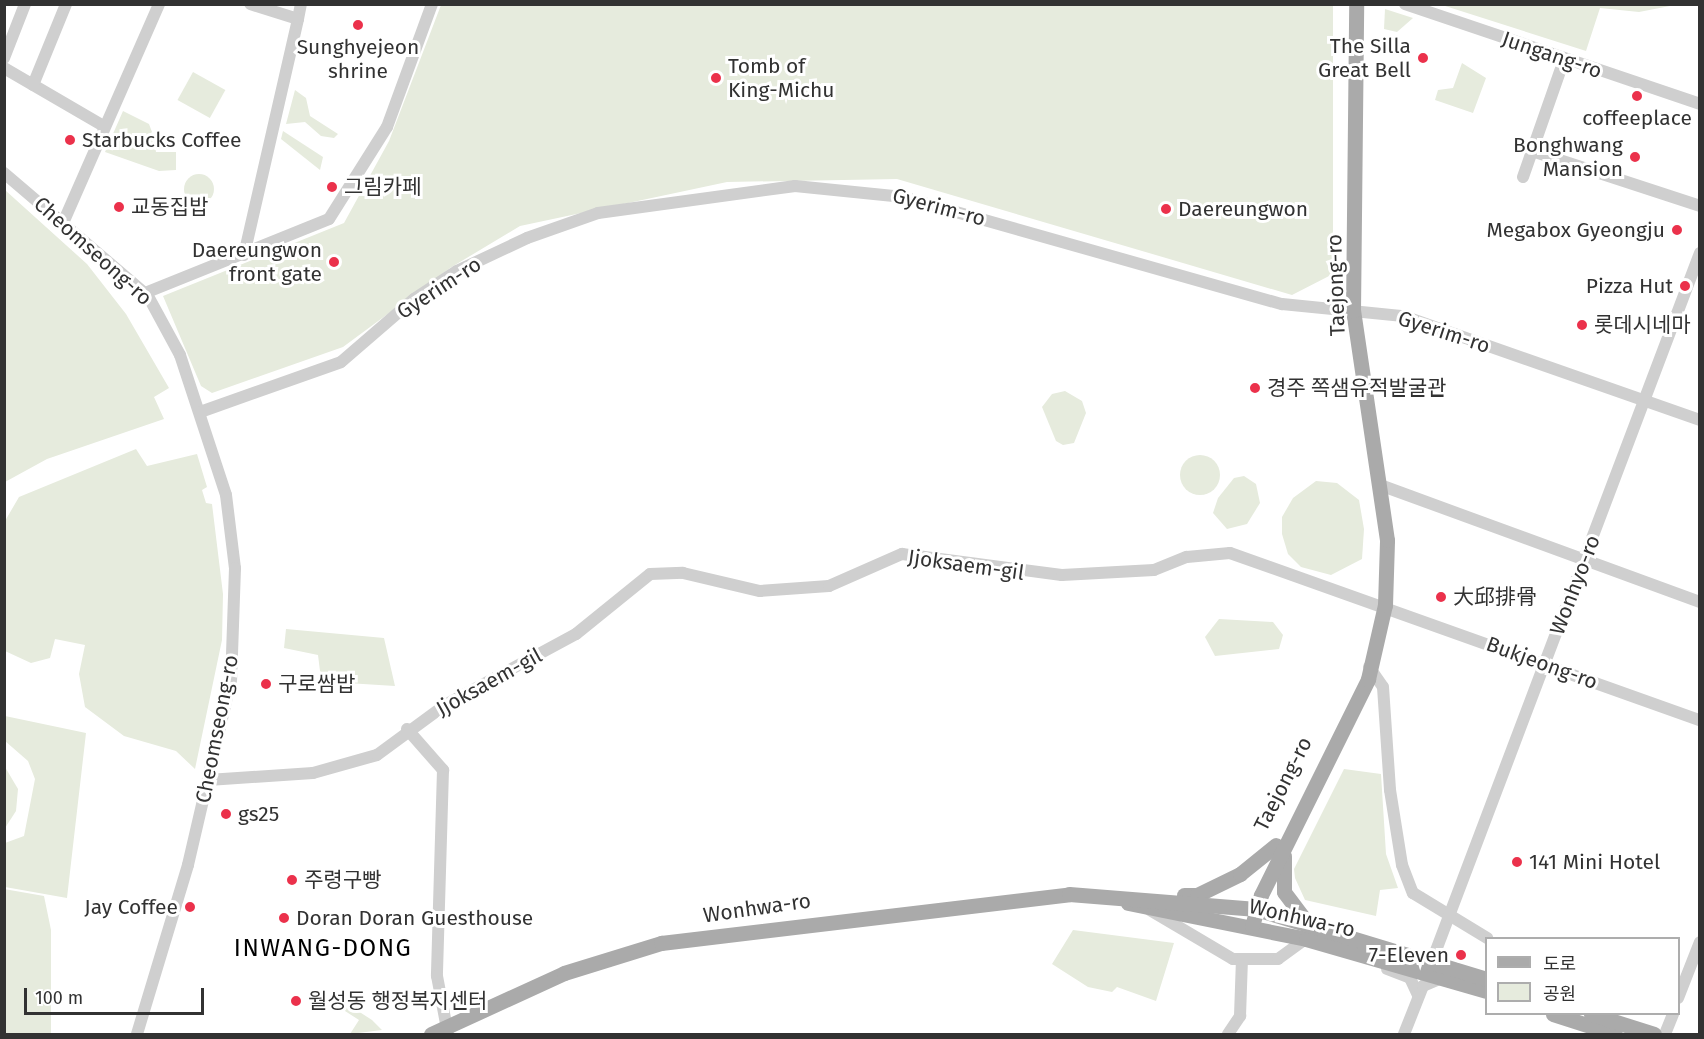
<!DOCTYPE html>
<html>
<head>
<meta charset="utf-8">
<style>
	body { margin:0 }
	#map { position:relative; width:1704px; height:1039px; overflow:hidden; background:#fff; font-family:"Fira Sans","Noto Sans KR",sans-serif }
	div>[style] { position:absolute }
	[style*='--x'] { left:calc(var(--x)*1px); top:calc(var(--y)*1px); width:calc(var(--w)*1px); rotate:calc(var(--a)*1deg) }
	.green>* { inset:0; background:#e6ebdd; transform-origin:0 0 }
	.round { border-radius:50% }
	.minor>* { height:12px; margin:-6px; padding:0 6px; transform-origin:6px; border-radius:6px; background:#cfcfcf }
	.major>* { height:15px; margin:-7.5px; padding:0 7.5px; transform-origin:7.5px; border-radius:7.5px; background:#aaa }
	.dots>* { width:16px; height:16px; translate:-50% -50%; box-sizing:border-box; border:3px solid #fff; border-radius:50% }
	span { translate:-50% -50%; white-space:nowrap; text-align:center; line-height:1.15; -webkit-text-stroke:6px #fff; paint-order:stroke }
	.poi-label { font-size:21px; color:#323232 }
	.right { translate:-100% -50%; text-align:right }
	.left { translate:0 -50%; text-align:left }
	.street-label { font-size:21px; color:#323232 }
	.quarter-label { font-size:24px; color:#000; letter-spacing:1.5px }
	.frame { position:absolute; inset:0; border:6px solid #323232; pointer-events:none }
	.legend { position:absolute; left:1485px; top:937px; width:195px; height:78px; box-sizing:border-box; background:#fff; border:2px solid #adadad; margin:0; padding:8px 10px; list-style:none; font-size:18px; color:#323232 }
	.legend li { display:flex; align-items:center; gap:12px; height:30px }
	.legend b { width:30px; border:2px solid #adadad }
	.scale { position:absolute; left:24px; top:988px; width:180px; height:27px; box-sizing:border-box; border:3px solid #323232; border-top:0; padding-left:8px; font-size:18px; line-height:21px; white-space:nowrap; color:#323232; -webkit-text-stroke:4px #fff; paint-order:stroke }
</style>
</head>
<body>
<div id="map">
	<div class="green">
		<div style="clip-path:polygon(441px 5px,1333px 5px,1333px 274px,1292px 295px,897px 179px,727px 182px,520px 226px,450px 268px,343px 347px,212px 393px,201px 386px,163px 296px,344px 223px,389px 141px)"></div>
		<div style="clip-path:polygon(1442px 5px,1675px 5px,1639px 12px,1600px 8px,1586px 51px)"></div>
		<div style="clip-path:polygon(1385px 9px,1413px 18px,1397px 32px,1384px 29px)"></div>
		<div style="clip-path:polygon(1462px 63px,1486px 78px,1473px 113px,1435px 100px,1438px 90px,1453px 88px)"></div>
		<div style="left:193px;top:72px;width:37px;height:32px;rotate:29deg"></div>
		<div style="clip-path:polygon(295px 90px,306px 98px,310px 116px,338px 134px,334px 138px,321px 136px,305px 122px,286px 124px)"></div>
		<div style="clip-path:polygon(123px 111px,149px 124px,152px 132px,147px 137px,154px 141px,156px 152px,176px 152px,176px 170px,159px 171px,105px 152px)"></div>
		<div style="clip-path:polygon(283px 131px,323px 157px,320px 170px,281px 139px)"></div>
		<div class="round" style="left:184px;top:174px;width:30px;height:30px"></div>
		<div style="clip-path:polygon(5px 190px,87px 264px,126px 314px,169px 388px,154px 397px,164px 419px,47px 459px,5px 482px)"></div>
		<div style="clip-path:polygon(1065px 391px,1082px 401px,1086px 413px,1074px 443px,1063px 445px,1056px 441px,1042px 407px,1052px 394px)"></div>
		<div style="clip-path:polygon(136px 449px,147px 466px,197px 454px,207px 487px,202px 490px,206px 503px,212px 504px,223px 594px,222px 640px,195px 769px,176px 751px,124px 736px,85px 707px,79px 674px,85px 645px,55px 639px,50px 658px,31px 663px,5px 651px,5px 521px,19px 497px)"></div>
		<div class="round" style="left:1180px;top:455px;width:40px;height:40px"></div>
		<div style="clip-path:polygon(1244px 476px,1256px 484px,1260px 503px,1247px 524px,1227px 529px,1213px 513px,1218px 498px,1234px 478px)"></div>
		<div style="clip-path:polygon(1316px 481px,1337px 483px,1359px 500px,1364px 529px,1362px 559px,1331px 575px,1301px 567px,1288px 554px,1282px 534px,1282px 517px,1293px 498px)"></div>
		<div style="clip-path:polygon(1219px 619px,1273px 622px,1283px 635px,1279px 649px,1215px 656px,1205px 637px)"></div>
		<div style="clip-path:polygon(286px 629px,384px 638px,395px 686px,331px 682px,320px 671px,318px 655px,284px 648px)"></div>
		<div style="clip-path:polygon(5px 716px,86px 733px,67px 898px,5px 887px,5px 843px,24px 836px,35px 779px,28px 761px,5px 741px)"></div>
		<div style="clip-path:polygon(5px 767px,18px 789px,16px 811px,5px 828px)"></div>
		<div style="clip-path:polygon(1344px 769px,1381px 774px,1386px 854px,1398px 888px,1380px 890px,1376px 916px,1305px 900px,1295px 878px,1294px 869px)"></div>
		<div style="clip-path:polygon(4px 889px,44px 896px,51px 930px,51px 1034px,5px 1034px)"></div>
		<div style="clip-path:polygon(1073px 930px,1174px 943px,1156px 1001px,1117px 987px,1112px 992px,1088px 987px,1052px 964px)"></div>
		<div style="clip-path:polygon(333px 995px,372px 1020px,382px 1030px,350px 1034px,359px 1020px,331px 1002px)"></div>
	</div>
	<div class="minor">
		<div style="--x:1405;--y:4;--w:311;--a:18.7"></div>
		<div style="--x:298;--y:19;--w:15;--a:-79"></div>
		<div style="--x:4;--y:58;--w:58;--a:-68.7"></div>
		<div style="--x:4;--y:68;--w:113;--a:30.2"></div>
		<div style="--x:33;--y:85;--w:87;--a:-67.8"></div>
		<div style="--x:1532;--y:151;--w:177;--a:18.1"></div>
		<div style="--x:4;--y:173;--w:189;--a:40.5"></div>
		<div style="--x:148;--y:296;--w:67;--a:61.5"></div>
		<div style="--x:180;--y:355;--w:147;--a:71.8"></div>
		<div style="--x:226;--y:495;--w:74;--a:83"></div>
		<div style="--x:235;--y:568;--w:112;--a:92"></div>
		<div style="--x:231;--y:680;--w:190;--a:103.1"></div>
		<div style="--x:188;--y:865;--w:177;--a:106.8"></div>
		<div style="--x:1523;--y:177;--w:124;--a:-70.7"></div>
		<div style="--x:63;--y:223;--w:239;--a:-66.3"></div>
		<div style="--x:244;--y:255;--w:242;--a:-77.1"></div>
		<div style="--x:298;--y:19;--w:50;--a:-162.6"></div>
		<div style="--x:145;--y:293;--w:198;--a:-21.9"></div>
		<div style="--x:329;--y:219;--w:109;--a:-57.8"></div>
		<div style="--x:387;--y:127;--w:131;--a:-69.9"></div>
		<div style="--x:203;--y:411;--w:146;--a:-19.5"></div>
		<div style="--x:341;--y:362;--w:96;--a:-40.8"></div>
		<div style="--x:414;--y:299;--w:51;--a:-33.1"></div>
		<div style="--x:457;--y:271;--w:77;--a:-25.2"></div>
		<div style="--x:527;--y:238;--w:75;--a:-19.4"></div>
		<div style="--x:598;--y:213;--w:199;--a:-7.8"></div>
		<div style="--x:795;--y:186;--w:109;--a:5.8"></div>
		<div style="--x:903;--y:197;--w:394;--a:15.8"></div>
		<div style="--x:1282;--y:304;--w:122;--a:5.7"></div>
		<div style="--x:1403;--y:316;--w:315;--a:19.3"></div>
		<div style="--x:1380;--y:485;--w:341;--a:20.1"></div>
		<div style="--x:1369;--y:667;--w:24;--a:55"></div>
		<div style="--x:1383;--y:687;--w:103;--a:86.1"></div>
		<div style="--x:1390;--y:790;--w:76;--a:80.9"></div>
		<div style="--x:1402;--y:865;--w:30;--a:69"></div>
		<div style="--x:1413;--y:893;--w:87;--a:31.3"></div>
		<div style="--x:407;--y:729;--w:55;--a:48.7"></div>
		<div style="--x:443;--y:770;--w:206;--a:91.7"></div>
		<div style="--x:437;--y:976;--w:59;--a:79.3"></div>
		<div style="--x:208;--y:780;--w:105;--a:-3.8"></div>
		<div style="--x:313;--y:773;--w:66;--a:-15.7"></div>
		<div style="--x:377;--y:755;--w:84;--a:-36.3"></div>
		<div style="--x:445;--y:705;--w:149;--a:-28.5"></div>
		<div style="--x:576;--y:634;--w:95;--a:-39"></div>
		<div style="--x:650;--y:574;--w:33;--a:-2"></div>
		<div style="--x:683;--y:573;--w:79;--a:13.2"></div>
		<div style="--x:760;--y:591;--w:69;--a:-4.1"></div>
		<div style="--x:829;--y:586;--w:80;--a:-23.7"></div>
		<div style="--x:902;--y:554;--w:161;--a:7.5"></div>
		<div style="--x:1062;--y:575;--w:92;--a:-3.1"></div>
		<div style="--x:1154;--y:570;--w:35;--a:-22"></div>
		<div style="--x:1187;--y:557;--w:43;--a:-5.3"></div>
		<div style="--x:1230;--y:553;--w:499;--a:19.6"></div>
		<div style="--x:1150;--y:910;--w:96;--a:30.6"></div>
		<div style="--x:1233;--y:959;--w:45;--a:0"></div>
		<div style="--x:1278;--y:959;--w:34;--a:-36"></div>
		<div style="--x:1432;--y:961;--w:757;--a:-69.27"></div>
		<div style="--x:1387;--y:969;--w:25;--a:21"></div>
		<div style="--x:1410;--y:978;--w:19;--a:65"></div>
		<div style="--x:1678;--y:998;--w:60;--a:-68.6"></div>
		<div style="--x:1228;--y:1034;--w:22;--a:-56"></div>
		<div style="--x:1240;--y:1016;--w:56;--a:-88"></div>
		<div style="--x:1404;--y:1034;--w:52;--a:-68.4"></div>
		<div style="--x:1423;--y:986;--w:21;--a:-23"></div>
		<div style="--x:1665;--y:1034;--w:22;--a:-68"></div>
	</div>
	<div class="major">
		<div style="--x:1284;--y:856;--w:36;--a:90"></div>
		<div style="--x:1284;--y:892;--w:35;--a:53"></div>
		<div style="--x:1184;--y:895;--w:13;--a:0"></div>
		<div style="--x:1197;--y:895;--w:48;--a:-26"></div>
		<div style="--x:1240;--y:874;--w:46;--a:-38.9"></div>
		<div style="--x:1128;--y:903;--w:182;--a:11.4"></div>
		<div style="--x:1306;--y:939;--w:187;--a:16.1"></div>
		<div style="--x:1252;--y:926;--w:32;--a:-74"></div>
		<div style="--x:1261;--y:895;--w:241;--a:-63.6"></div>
		<div style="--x:1368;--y:679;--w:76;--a:-77.1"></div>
		<div style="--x:1385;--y:605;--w:65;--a:-88.2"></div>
		<div style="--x:1387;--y:540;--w:232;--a:-98.4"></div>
		<div style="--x:1353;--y:311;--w:307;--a:-89.4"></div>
		<div style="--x:1553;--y:1014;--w:65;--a:17.9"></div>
		<div style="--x:1591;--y:1014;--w:66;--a:17.6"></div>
		<div style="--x:431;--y:1034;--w:146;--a:-24.6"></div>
		<div style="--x:564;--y:973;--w:102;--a:-17.2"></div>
		<div style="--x:661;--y:943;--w:411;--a:-6.8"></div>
		<div style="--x:1069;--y:894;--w:188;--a:4.6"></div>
		<div style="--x:1256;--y:909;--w:240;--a:16.9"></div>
	</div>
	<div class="dots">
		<div style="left:358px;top:25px;background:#eb314b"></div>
		<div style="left:1423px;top:58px;background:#eb314b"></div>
		<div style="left:716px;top:78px;background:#eb314b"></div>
		<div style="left:1637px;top:96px;background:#eb314b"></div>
		<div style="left:70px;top:140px;background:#eb314b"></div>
		<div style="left:1635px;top:157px;background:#eb314b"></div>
		<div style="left:332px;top:187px;background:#eb314b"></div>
		<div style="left:119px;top:207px;background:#eb314b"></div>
		<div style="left:1166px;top:209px;background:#eb314b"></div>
		<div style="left:1677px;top:230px;background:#eb314b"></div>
		<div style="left:334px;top:262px;background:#eb314b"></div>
		<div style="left:1685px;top:286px;background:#eb314b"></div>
		<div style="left:1582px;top:325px;background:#eb314b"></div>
		<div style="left:1255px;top:388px;background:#eb314b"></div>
		<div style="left:1441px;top:597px;background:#eb314b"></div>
		<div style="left:266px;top:684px;background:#eb314b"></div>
		<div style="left:226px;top:814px;background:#eb314b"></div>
		<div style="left:1517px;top:862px;background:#eb314b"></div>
		<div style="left:292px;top:880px;background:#eb314b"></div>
		<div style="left:190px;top:907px;background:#eb314b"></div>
		<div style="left:284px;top:918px;background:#eb314b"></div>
		<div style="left:1461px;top:955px;background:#eb314b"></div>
		<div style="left:296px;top:1001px;background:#eb314b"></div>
	</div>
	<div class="poi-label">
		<span class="right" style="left:1411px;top:58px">The Silla<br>Great Bell</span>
		<span style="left:358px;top:59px">Sunghyejeon<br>shrine</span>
		<span class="left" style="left:728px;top:78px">Tomb of<br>King-Michu</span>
		<span style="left:1637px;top:118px">coffeeplace</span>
		<span class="left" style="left:82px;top:140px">Starbucks Coffee</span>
		<span class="right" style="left:1623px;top:157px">Bonghwang<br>Mansion</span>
		<span class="left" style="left:344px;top:187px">그림카페</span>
		<span class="left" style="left:131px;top:207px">교동집밥</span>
		<span class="left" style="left:1178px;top:209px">Daereungwon</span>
		<span class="right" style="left:1665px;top:230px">Megabox Gyeongju</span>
		<span class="right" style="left:322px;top:262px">Daereungwon<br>front gate</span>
		<span class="right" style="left:1673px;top:286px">Pizza Hut</span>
		<span class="left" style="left:1594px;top:325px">롯데시네마</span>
		<span class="left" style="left:1267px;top:388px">경주 쪽샘유적발굴관</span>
		<span class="left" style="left:1453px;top:597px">大邱排骨</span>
		<span class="left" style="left:278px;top:684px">구로쌈밥</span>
		<span class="left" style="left:238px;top:814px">gs25</span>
		<span class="left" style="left:1529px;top:862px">141 Mini Hotel</span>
		<span class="left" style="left:304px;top:880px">주령구빵</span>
		<span class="right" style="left:178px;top:907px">Jay Coffee</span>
		<span class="left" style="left:296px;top:918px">Doran Doran Guesthouse</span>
		<span class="right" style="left:1449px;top:955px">7-Eleven</span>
		<span class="left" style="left:308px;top:1001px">월성동 행정복지센터</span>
	</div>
	<div class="street-label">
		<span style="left:1552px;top:55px;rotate:19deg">Jungang-ro</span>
		<span style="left:939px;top:207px;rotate:15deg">Gyerim-ro</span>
		<span style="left:93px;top:251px;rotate:42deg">Cheomseong-ro</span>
		<span style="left:1336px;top:285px;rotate:-92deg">Taejong-ro</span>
		<span style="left:439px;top:288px;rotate:-33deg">Gyerim-ro</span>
		<span style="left:1444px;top:332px;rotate:18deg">Gyerim-ro</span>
		<span style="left:966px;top:565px;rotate:8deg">Jjoksaem-gil</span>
		<span style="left:1575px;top:585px;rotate:-69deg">Wonhyo-ro</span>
		<span style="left:1542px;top:663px;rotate:20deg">Bukjeong-ro</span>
		<span style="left:489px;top:682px;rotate:-29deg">Jjoksaem-gil</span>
		<span style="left:217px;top:729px;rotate:-79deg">Cheomseong-ro</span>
		<span style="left:1283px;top:784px;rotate:-63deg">Taejong-ro</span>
		<span style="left:757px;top:908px;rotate:-8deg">Wonhwa-ro</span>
		<span style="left:1302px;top:918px;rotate:13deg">Wonhwa-ro</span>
	</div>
	<div class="quarter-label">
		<span style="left:323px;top:949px">INWANG-DONG</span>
	</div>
	<div class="frame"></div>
	<ul class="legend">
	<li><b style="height:8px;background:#aaa"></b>도로</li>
	<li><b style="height:16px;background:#e6ebdd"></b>공원</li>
	</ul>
	<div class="scale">100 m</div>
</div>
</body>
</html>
